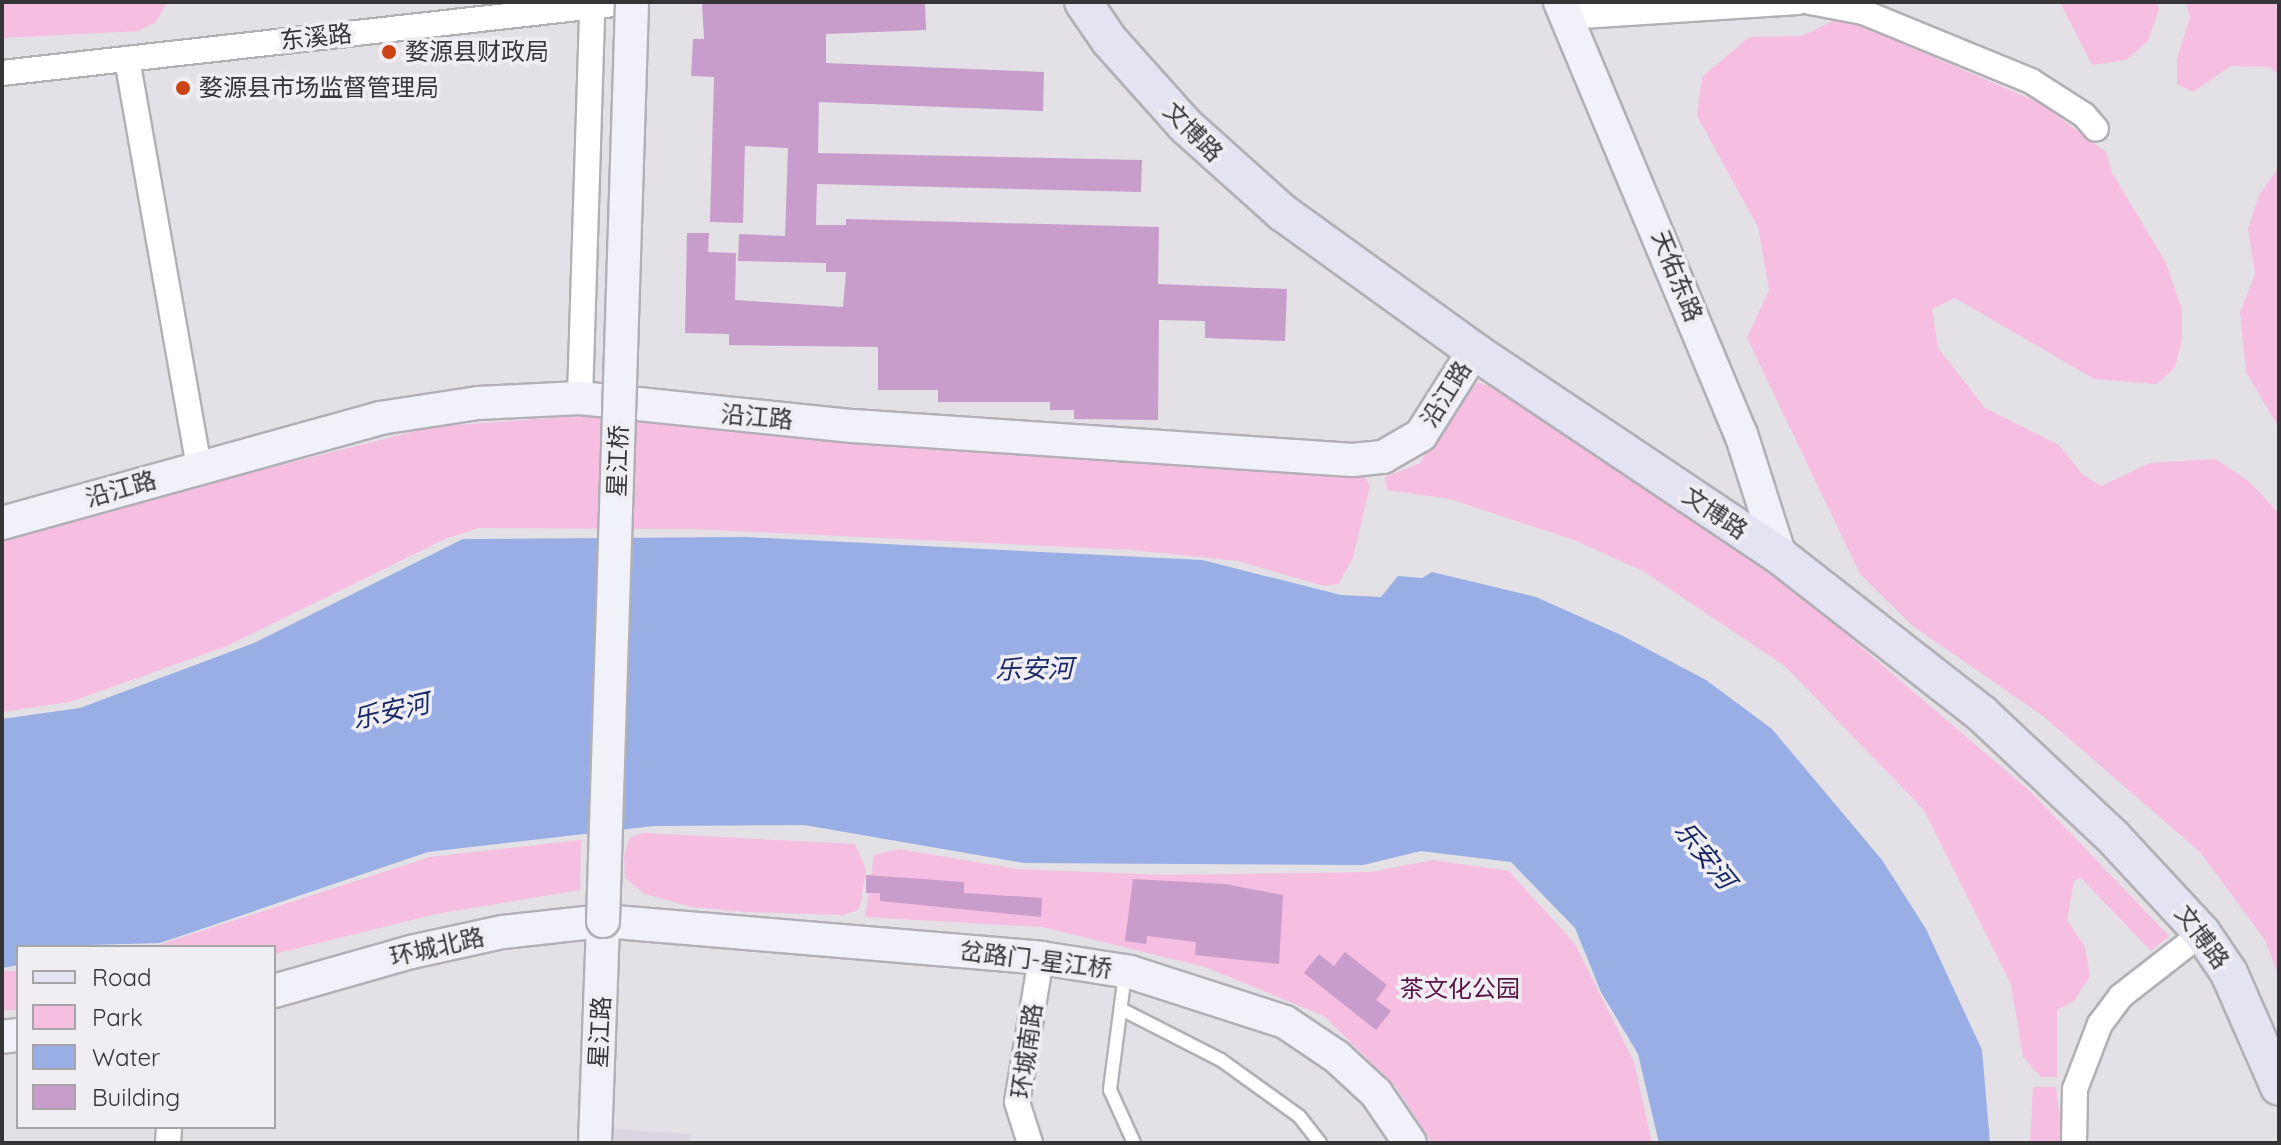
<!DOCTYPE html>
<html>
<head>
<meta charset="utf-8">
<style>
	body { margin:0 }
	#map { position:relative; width:2281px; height:1145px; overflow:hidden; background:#e3e1e6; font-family:Quicksand,"Noto Sans SC",sans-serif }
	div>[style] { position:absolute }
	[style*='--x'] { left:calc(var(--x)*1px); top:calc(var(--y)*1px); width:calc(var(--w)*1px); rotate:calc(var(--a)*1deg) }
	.built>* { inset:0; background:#dad5e1 }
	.green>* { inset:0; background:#f6bee0; transform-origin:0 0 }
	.water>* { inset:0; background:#98aee4 }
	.building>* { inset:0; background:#c89dcc }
	.roads { filter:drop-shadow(2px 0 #b2b0b5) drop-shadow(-2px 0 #b2b0b5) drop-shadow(0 2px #b2b0b5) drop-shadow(0 -2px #b2b0b5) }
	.lane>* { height:12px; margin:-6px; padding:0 6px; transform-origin:6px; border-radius:6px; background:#fff }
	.street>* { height:24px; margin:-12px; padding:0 12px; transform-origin:12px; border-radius:12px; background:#fff }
	.secondary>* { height:32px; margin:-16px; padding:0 16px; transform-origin:16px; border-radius:16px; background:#f1f1f9 }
	.primary>* { height:36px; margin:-18px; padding:0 18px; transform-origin:18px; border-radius:18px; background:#e3e3f2 }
	.bridges { filter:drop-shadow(2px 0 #b2b0b5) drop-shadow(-2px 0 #b2b0b5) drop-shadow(0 2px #b2b0b5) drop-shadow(0 -2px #b2b0b5) }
	.secondary-bridge>* { height:32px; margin:-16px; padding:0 16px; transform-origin:16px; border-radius:16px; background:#f1f1f9 }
	.dots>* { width:22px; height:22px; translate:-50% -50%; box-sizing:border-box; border:4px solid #f0eef3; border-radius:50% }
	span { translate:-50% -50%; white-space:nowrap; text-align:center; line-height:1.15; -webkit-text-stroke:7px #f0eef3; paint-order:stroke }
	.street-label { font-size:24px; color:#353436 }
	.poi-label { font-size:24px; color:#353436 }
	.left { translate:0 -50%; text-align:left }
	.park-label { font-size:24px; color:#571444 }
	.water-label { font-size:26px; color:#172866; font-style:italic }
	.frame { position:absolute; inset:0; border:4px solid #353436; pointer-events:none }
	.legend { position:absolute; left:16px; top:945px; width:260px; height:184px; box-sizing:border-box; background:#f0eef3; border:2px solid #a5a4a7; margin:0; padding:10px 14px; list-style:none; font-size:24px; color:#353436 }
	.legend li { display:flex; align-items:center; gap:16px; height:40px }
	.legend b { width:40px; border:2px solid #a5a4a7 }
</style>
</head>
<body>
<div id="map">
	<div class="built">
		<div style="clip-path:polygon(615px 1129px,690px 1134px,690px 1143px,614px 1143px)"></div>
	</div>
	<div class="green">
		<div style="clip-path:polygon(2px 2px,166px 2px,167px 3px,156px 22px,139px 31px,2px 38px)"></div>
		<div style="clip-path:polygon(2060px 2px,2156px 2px,2159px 9px,2148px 41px,2126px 60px,2092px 65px)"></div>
		<div style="clip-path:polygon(2186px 2px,2279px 2px,2279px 76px,2269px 67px,2231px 66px,2193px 92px,2177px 84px,2177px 59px,2190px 18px)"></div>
		<div style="clip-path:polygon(1841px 17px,2040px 103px,2106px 152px,2112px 173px,2165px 261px,2182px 309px,2182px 340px,2175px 367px,2157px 384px,2094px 379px,1955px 298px,1932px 309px,1938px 348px,1985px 408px,2059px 445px,2082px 474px,2101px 486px,2150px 463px,2216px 459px,2251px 483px,2279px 514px,2279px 977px,2265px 940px,2200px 852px,2043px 716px,1913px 626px,1860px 574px,1747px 338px,1769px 290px,1758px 227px,1697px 116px,1702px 77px,1749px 37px,1802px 36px)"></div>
		<div style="clip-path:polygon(2279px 167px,2279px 428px,2246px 372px,2240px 312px,2255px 274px,2248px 229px,2259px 195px)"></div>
		<div style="clip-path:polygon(1479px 383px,1504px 391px,1739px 543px,2031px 792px,2169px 936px,2151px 951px,2081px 878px,2074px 881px,2067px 920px,2085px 947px,2090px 976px,2074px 1001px,2057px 1010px,2057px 1077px,2041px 1077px,2023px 1057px,2011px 984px,1924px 810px,1785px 666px,1643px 571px,1574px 540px,1450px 499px,1387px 490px,1385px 477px,1420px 463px,1458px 393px)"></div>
		<div style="clip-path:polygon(577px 416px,1364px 474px,1370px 486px,1353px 558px,1338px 584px,1324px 586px,1238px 561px,1132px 550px,692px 529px,479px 528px,445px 539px,227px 646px,70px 702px,2px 712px,2px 536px,431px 427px)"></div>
		<div style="clip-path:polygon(644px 833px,855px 844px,866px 869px,861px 901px,858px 910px,843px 915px,746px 912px,692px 907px,645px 894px,625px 878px,624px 856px,630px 837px)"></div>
		<div style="clip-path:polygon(581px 840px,580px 890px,436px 914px,274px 954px,274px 947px,152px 947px,430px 857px)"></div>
		<div style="clip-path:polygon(899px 849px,1017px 869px,1164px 875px,1371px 872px,1433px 860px,1509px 871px,1575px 944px,1634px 1062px,1652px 1143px,1432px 1143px,1396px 1087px,1324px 1016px,1205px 967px,1042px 927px,865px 917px,874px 855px)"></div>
		<div style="left:18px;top:971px;width:39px;height:16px;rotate:90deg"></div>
		<div style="clip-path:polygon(2033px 1087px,2056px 1087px,2063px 1143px,2030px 1143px)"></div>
	</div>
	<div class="water">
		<div style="clip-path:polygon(745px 537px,1202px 560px,1341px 595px,1381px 597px,1398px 576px,1422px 578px,1432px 572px,1536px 597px,1621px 635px,1706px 680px,1772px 729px,1882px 860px,1926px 929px,1982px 1050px,1990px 1143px,1659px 1143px,1638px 1054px,1601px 992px,1575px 928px,1511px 862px,1421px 851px,1363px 865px,1024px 863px,804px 825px,654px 826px,428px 852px,160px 943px,18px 947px,18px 965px,2px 968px,2px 719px,80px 708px,254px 643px,463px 539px)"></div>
	</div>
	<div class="building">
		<div style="clip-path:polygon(702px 2px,925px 2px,926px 30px,826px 34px,826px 63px,1044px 72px,1043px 111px,819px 102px,818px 153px,1142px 160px,1141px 192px,817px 184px,816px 225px,846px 225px,846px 219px,1159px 227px,1158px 284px,1287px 289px,1285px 341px,1205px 338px,1205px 321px,1159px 320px,1158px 420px,1074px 419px,1074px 410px,1050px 410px,1050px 402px,938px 402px,938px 390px,878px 390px,878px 347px,729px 345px,729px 334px,685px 333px,687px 233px,709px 233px,708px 252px,736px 253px,735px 300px,843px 307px,846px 272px,826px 272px,826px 263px,738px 261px,739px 234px,785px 236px,788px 148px,745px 146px,743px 223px,710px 222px,714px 77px,691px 76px,693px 39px,704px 39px)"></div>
		<div style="clip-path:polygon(866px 875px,964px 882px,964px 893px,1042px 898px,1041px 917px,880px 901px,880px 893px,866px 893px)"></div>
		<div style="clip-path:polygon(1133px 879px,1225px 884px,1283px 895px,1279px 964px,1195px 955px,1196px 942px,1147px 936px,1146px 944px,1125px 941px)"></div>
		<div style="clip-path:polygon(1345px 952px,1387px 985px,1376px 1000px,1391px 1011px,1376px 1030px,1304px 973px,1319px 954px,1334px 966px)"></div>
	</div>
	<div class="roads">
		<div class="lane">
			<div style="--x:1125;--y:974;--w:117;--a:97.4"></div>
			<div style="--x:1110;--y:1090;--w:58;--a:65.6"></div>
			<div style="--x:1121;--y:1009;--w:112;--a:27"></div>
			<div style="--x:1221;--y:1060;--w:96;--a:35.7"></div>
			<div style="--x:1299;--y:1116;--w:34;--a:52"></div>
		</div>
		<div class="street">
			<div style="--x:1810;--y:2;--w:54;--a:10.7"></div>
			<div style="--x:1863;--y:12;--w:182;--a:22.3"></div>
			<div style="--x:2031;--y:81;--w:63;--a:32.7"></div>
			<div style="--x:2084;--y:115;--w:18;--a:49"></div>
			<div style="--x:1567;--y:17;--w:231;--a:-3.7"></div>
			<div style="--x:127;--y:59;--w:414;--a:80"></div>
			<div style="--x:2;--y:73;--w:633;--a:-6.44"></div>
			<div style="--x:580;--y:398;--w:392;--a:-88.2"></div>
			<div style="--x:168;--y:1143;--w:16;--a:-86"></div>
			<div style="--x:1030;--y:1143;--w:43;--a:-107.6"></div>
			<div style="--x:1017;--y:1102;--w:146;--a:-80.5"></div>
			<div style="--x:2074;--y:1143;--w:54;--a:-88.9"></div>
			<div style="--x:2075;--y:1089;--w:70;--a:-69"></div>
			<div style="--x:2100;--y:1024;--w:35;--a:-53"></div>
			<div style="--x:2121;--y:996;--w:103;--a:-37.9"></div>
		</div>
		<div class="secondary">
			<div style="--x:1560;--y:2;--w:468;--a:67.3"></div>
			<div style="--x:1741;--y:434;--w:128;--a:72.3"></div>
			<div style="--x:2;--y:523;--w:392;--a:-15.5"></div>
			<div style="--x:380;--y:418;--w:99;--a:-8.7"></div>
			<div style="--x:478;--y:403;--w:102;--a:-2.8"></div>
			<div style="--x:580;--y:398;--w:274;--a:5.9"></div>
			<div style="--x:853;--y:426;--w:501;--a:3.89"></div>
			<div style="--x:1353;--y:460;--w:30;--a:-6"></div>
			<div style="--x:1383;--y:457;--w:44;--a:-30.1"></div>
			<div style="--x:1421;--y:435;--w:99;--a:-57.8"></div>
			<div style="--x:274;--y:991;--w:142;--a:-15.9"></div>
			<div style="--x:411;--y:952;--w:94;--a:-12.3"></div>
			<div style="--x:503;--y:932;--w:101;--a:-6.3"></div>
			<div style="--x:603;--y:921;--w:440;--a:4.8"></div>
			<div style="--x:1041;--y:958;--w:90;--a:8.9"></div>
			<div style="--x:1130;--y:972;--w:163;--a:17.9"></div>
			<div style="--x:1285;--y:1022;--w:63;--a:33.9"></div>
			<div style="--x:1337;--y:1057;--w:53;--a:42.7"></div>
			<div style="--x:1376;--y:1093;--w:60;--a:55.8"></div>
			<div style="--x:2;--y:1037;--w:16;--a:-7"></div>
			<div style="--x:595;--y:1143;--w:222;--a:-87.9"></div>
		</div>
		<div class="primary">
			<div style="--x:1083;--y:2;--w:46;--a:55.6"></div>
			<div style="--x:1109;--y:40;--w:115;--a:48.2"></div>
			<div style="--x:1186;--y:126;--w:130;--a:41.9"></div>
			<div style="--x:1283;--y:213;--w:236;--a:35.8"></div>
			<div style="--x:1474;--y:351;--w:368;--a:33.8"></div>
			<div style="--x:1780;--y:556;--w:256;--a:38"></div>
			<div style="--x:1982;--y:714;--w:178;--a:43.2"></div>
			<div style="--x:2112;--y:836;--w:132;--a:47.1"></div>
			<div style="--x:2202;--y:933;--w:48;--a:56"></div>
			<div style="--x:2229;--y:973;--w:124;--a:66.3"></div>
		</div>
	</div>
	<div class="bridges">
		<div class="secondary-bridge">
			<div style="--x:603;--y:921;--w:919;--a:-88.19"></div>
		</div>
	</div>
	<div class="dots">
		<div style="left:389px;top:52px;background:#cc4415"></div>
		<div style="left:183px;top:88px;background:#cc4415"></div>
	</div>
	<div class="street-label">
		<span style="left:316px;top:37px;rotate:-6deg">东溪路</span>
		<span style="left:1193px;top:132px;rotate:45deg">文博路</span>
		<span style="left:1677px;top:276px;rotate:68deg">天佑东路</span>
		<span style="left:1446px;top:394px;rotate:-58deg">沿江路</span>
		<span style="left:757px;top:417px;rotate:5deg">沿江路</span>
		<span style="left:618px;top:461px;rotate:-88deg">星江桥</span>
		<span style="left:121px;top:489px;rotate:-16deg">沿江路</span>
		<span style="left:1715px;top:513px;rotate:34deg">文博路</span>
		<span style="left:2202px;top:937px;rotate:53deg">文博路</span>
		<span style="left:437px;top:947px;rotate:-13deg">环城北路</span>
		<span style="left:1036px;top:960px;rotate:7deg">岔路门-星江桥</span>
		<span style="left:600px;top:1032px;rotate:-87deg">星江路</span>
		<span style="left:1027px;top:1051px;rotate:-82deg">环城南路</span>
	</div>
	<div class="poi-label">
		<span class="left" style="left:405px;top:52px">婺源县财政局</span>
		<span class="left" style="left:199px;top:88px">婺源县市场监督管理局</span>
	</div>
	<div class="park-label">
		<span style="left:1460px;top:989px">茶文化公园</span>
	</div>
	<div class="water-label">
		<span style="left:1034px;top:669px;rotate:-1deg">乐安河</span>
		<span style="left:391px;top:711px;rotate:-13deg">乐安河</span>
		<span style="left:1705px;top:855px;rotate:51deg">乐安河</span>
	</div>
	<div class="frame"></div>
	<ul class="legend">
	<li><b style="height:10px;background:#e3e3f2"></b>Road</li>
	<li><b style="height:22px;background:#f6bee0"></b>Park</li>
	<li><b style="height:22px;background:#98aee4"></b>Water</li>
	<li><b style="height:22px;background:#c89dcc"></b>Building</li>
	</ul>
</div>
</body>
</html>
